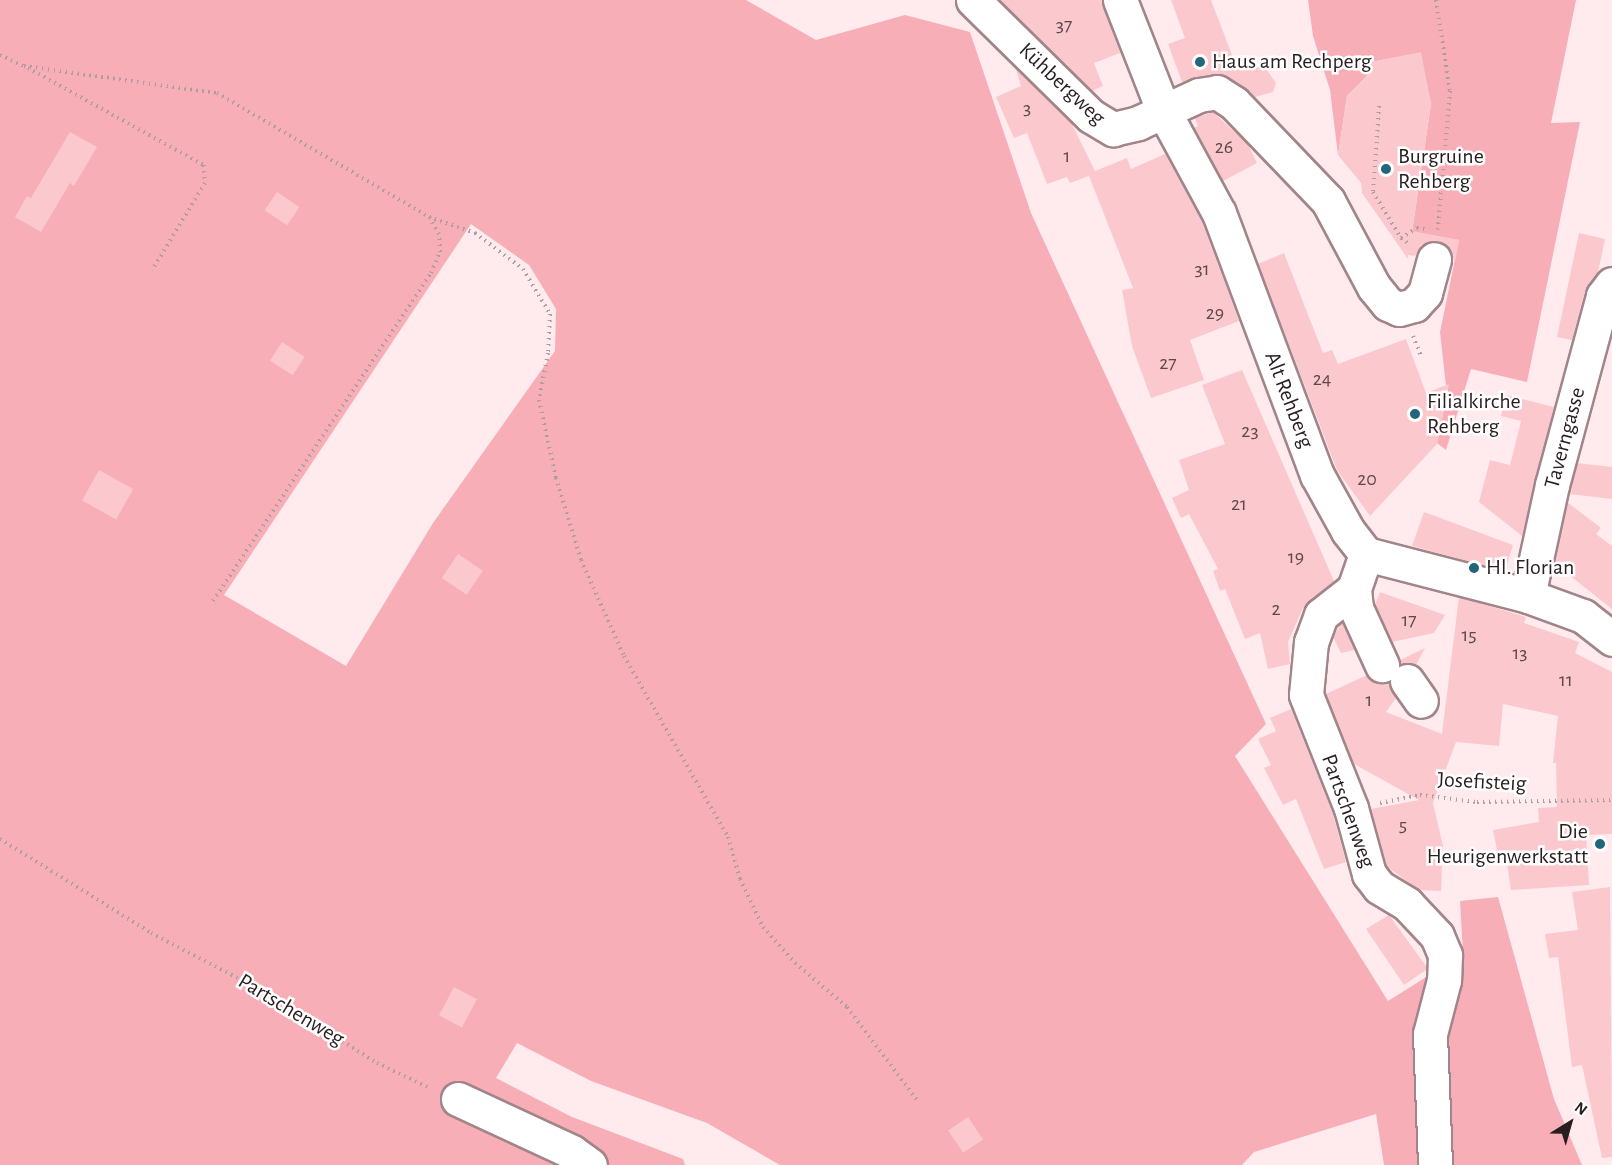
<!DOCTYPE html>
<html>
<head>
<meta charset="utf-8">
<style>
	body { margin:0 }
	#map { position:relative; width:1612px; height:1165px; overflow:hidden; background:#ffebed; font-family:"Alegreya Sans",sans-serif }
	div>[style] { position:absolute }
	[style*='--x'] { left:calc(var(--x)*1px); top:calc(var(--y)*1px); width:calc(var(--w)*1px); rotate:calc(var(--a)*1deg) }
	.green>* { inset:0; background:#f7aeb7 }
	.building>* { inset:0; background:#fbc8cd; transform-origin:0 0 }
	.path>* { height:4px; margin-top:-2px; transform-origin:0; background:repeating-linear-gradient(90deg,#ad9d9e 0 1.5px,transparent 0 6px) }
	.roads { filter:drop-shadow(2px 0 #a18588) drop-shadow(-2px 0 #a18588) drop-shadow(0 2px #a18588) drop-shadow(0 -2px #a18588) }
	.minor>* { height:33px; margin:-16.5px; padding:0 16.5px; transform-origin:16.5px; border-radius:16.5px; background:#fff }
	.dots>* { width:16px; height:16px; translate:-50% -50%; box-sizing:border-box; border:3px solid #fff; border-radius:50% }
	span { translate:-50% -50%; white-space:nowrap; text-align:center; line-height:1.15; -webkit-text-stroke:5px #fff; paint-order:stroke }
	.number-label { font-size:20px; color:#5e484a }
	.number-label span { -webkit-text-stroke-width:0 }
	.poi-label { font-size:22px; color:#291e1f }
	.left { translate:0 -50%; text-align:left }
	.right { translate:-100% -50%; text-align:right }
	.street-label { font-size:22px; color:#291e1f }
	.north { position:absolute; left:1540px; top:1093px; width:60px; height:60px; -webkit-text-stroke:4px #fff; paint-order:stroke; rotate:37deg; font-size:16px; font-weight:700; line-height:24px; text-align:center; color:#291e1f }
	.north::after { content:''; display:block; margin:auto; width:21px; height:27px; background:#291e1f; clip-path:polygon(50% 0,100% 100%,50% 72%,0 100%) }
</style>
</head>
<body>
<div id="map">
	<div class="green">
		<div style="clip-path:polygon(evenodd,0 0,746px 0,816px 40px,905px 15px,970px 32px,1031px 213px,1266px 724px,1235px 756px,1388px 1001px,1463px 954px,1460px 901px,1498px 897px,1554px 1099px,1582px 1165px,1384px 1165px,1376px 1114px,1254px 1152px,1242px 1165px,780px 1165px,707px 1123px,591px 1081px,517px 1043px,496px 1078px,572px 1117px,683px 1159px,685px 1165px,0 1165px,0 0,471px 224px,529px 265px,556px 309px,555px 351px,433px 523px,346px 666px,224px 595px,471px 224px)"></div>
		<div style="clip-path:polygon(1308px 0,1576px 0,1551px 123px,1580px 122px,1527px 382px,1471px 369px,1446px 450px,1437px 443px,1447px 395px,1440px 332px,1459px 240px,1412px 232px,1431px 104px,1420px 53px,1371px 62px,1373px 70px,1347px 96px,1338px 155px,1330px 90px,1313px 36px)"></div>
	</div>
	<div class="building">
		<div style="clip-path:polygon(1000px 0,1102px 0,1120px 53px,1094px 63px,1103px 86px,1092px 91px)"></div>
		<div style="clip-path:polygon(1171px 0,1211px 0,1237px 68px,1265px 67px,1276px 83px,1273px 92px,1255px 97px,1227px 76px,1215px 74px,1182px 82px,1168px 44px,1185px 38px)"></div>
		<div style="clip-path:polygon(1421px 52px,1431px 104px,1412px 231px,1459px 240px,1455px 262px,1448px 246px,1438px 241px,1421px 245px,1415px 256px,1408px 255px,1408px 259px,1362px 193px,1361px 183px,1338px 155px,1347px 96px,1373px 70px,1371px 62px)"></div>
		<div style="clip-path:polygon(1016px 69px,1071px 122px,1095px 171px,1127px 158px,1131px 169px,1165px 154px,1202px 221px,1239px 321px,1190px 340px,1204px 380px,1151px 398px,1132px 346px,1122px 290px,1133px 288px,1089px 176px,1070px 183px,1067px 177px,1047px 184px,1027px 133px,1014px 138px,996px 97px,1021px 86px)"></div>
		<div style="clip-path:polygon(1213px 112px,1247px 143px,1257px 163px,1223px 181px,1194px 128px,1198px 126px,1195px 118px)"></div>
		<div style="clip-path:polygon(70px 132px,97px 147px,74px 186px,70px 183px,41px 232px,15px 217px,27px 196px,31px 198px)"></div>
		<div style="left:277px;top:192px;width:27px;height:22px;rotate:34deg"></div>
		<div style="clip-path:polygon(1579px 233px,1605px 239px,1598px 272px,1585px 291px,1572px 340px,1557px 337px)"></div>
		<div style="clip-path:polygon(1284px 253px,1323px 353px,1332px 350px,1338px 364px,1406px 339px,1426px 393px,1449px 384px,1437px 444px,1370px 516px,1337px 470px,1258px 264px)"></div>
		<div style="left:282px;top:342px;width:27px;height:22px;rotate:33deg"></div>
		<div style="clip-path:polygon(1242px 370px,1334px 581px,1303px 608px,1288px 642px,1290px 664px,1268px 669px,1260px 633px,1245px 639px,1225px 589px,1220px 591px,1213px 571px,1218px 569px,1189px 514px,1181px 518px,1172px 498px,1189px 490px,1179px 460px,1225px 444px,1202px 385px)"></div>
		<div style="clip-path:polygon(1506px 395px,1554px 407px,1522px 536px,1479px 502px,1490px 460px,1510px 465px,1521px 421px,1501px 416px)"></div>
		<div style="clip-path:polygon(1577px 463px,1612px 467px,1612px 499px,1569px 494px)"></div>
		<div style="left:99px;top:470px;width:39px;height:35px;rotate:29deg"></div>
		<div style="clip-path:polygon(1567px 502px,1601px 528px,1596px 534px,1612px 546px,1612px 609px,1554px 563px)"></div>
		<div style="clip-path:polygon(1424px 512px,1513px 545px,1505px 571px,1412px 546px)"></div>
		<div style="left:458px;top:554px;width:30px;height:29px;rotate:34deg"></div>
		<div style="clip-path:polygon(1380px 592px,1445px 615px,1434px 633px,1392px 642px,1375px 605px)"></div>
		<div style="clip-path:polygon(1459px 597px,1526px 617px,1524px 623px,1579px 642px,1575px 653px,1612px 672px,1612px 834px,1586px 835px,1589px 885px,1511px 890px,1507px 864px,1500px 865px,1493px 830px,1539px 822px,1538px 808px,1557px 807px,1556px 763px,1553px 763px,1558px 716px,1503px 704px,1499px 746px,1456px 742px,1433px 803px,1443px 846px,1441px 891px,1419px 890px,1386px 866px,1371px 809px,1419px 800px,1354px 764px,1326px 694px,1367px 675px,1380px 684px,1388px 682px,1396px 698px,1386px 712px,1442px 734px)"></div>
		<div style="clip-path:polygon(1342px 622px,1355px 650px,1341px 653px,1333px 637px)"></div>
		<div style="clip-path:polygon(1425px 648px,1416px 665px,1400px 664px,1400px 660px)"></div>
		<div style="clip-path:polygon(1291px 709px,1333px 814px,1346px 862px,1324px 869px,1296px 799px,1283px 805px,1264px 768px,1271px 765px,1258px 739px,1276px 731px,1270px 718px)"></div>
		<div style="clip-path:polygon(1610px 887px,1612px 1157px,1602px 1158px,1582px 1065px,1572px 1067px,1558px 957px,1549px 958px,1545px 934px,1578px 930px,1572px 892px)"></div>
		<div style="clip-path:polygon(1389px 915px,1426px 966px,1426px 970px,1404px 985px,1366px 929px)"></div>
		<div style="left:454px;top:987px;width:26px;height:32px;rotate:28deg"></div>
		<div style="left:968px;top:1117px;width:27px;height:24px;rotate:56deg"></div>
	</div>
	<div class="path">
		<div style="--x:1436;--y:0;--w:92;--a:81.3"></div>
		<div style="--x:1450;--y:91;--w:139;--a:95"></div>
		<div style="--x:0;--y:55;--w:26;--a:25"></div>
		<div style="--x:24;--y:66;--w:195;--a:8"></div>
		<div style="--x:217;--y:93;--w:246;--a:30.3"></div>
		<div style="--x:429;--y:217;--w:49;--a:19.2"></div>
		<div style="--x:475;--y:233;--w:60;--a:36.9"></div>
		<div style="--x:523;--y:269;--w:52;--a:59"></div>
		<div style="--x:550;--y:314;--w:39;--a:93"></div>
		<div style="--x:548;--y:353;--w:48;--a:100.8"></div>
		<div style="--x:539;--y:400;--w:80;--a:77.7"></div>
		<div style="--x:556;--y:478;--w:86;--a:73"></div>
		<div style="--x:581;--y:560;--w:105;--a:65.9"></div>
		<div style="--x:624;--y:656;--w:209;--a:60.1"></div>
		<div style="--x:728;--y:837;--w:44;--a:74.1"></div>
		<div style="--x:740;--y:879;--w:53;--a:64.4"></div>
		<div style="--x:763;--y:927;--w:48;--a:48.4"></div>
		<div style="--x:795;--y:963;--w:68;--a:40.2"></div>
		<div style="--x:847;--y:1007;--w:116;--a:53"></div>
		<div style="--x:28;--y:68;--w:201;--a:28.9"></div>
		<div style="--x:204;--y:165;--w:18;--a:87"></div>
		<div style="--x:205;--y:183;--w:102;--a:121.3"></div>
		<div style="--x:1379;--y:106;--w:86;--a:94"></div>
		<div style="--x:1373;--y:192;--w:54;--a:58.7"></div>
		<div style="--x:1401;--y:238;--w:9;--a:36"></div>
		<div style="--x:1401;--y:238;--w:19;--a:-32"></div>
		<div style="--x:1417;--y:228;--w:8;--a:7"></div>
		<div style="--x:1413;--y:336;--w:22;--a:68"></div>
		<div style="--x:213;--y:601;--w:394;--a:-56.4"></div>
		<div style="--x:431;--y:273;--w:23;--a:-67"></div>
		<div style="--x:440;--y:252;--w:18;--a:-93"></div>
		<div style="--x:439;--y:234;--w:20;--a:-120"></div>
		<div style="--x:1380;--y:803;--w:41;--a:-11.3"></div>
		<div style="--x:1420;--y:795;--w:57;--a:7"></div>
		<div style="--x:1477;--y:802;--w:135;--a:-0.8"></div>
		<div style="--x:0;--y:839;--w:178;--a:31.9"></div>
		<div style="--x:151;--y:933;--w:124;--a:27.4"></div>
		<div style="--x:261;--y:990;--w:137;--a:32.2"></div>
		<div style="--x:377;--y:1063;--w:59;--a:25.3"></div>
	</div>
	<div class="roads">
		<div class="minor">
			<div style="--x:973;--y:0;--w:165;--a:44.5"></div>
			<div style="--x:1091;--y:116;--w:26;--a:31"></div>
			<div style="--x:1113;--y:129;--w:26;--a:-13"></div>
			<div style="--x:1138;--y:123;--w:67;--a:-24.7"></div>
			<div style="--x:1199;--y:95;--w:18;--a:-9"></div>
			<div style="--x:1217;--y:92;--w:20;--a:33"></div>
			<div style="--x:1234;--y:103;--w:136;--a:46.2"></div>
			<div style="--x:1328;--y:201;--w:98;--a:61.9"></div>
			<div style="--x:1374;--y:287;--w:22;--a:51"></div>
			<div style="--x:1388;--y:304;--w:12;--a:24"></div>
			<div style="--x:1399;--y:309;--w:16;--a:-15"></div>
			<div style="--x:1414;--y:305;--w:16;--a:-47"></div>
			<div style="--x:1425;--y:293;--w:35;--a:-75"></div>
			<div style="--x:1120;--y:0;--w:118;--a:68.6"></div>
			<div style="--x:1163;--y:110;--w:117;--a:61.5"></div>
			<div style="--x:1219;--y:213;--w:280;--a:69.5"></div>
			<div style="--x:1317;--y:475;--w:64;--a:61"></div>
			<div style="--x:1348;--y:531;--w:29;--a:52"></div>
			<div style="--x:1366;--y:554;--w:167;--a:14.5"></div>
			<div style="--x:1528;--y:596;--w:59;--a:20"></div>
			<div style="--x:1583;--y:616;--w:37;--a:38"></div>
			<div style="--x:1366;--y:554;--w:37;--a:109"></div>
			<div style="--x:1354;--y:589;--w:42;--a:141.8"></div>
			<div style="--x:1321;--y:615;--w:29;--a:110"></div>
			<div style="--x:1311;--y:642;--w:53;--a:95.4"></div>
			<div style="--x:1306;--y:695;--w:122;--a:68.3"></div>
			<div style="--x:1351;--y:808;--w:68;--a:74.7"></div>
			<div style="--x:1369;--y:874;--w:16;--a:52"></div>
			<div style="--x:1379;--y:887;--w:33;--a:31"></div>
			<div style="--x:1407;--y:904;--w:44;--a:46.8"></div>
			<div style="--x:1437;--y:936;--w:21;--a:67"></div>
			<div style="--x:1445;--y:955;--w:25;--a:92"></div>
			<div style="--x:1444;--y:980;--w:56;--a:104.5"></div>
			<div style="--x:1430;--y:1034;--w:131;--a:87.8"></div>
			<div style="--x:1354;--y:589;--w:19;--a:84"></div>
			<div style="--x:1356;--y:608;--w:63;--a:65.5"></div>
			<div style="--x:1528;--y:596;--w:114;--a:-77.8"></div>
			<div style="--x:1552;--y:485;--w:196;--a:-74.9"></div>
			<div style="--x:1603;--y:296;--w:15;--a:-53"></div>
			<div style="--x:1407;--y:681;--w:24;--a:55"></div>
			<div style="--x:458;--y:1099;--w:126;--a:24.9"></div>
			<div style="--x:572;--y:1152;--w:22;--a:36"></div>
		</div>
	</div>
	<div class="dots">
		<div style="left:1200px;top:62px;background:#236579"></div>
		<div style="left:1386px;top:169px;background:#236579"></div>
		<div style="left:1415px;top:414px;background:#236579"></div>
		<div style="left:1474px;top:568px;background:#236579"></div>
		<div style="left:1600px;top:844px;background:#236579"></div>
	</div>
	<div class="number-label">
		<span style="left:1064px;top:25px">37</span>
		<span style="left:1027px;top:108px">3</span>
		<span style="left:1224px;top:147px">26</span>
		<span style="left:1067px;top:156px">1</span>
		<span style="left:1202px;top:269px">31</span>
		<span style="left:1215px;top:313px">29</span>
		<span style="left:1168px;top:363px">27</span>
		<span style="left:1322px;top:379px">24</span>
		<span style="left:1250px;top:431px">23</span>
		<span style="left:1367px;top:479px">20</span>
		<span style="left:1239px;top:504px">21</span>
		<span style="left:1296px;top:557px">19</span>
		<span style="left:1276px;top:609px">2</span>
		<span style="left:1409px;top:620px">17</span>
		<span style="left:1469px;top:635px">15</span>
		<span style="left:1520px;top:653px">13</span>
		<span style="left:1566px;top:680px">11</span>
		<span style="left:1369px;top:700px">1</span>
		<span style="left:1403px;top:825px">5</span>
	</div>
	<div class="poi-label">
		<span class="left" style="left:1212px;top:62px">Haus am Rechperg</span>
		<span class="left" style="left:1398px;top:169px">Burgruine<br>Rehberg</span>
		<span class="left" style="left:1427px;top:414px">Filialkirche<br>Rehberg</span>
		<span class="left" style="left:1486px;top:568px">Hl. Florian</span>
		<span class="right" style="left:1588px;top:844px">Die<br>Heurigenwerkstatt</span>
	</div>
	<div class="street-label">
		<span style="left:1062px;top:84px;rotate:43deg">Kühbergweg</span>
		<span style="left:1289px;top:400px;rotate:69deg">Alt Rehberg</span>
		<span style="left:1565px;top:438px;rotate:-75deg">Taverngasse</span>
		<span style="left:1482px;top:782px;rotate:3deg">Josefisteig</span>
		<span style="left:1348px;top:811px;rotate:70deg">Partschenweg</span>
		<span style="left:291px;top:1010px;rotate:31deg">Partschenweg</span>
	</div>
	<div class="north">N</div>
</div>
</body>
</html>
